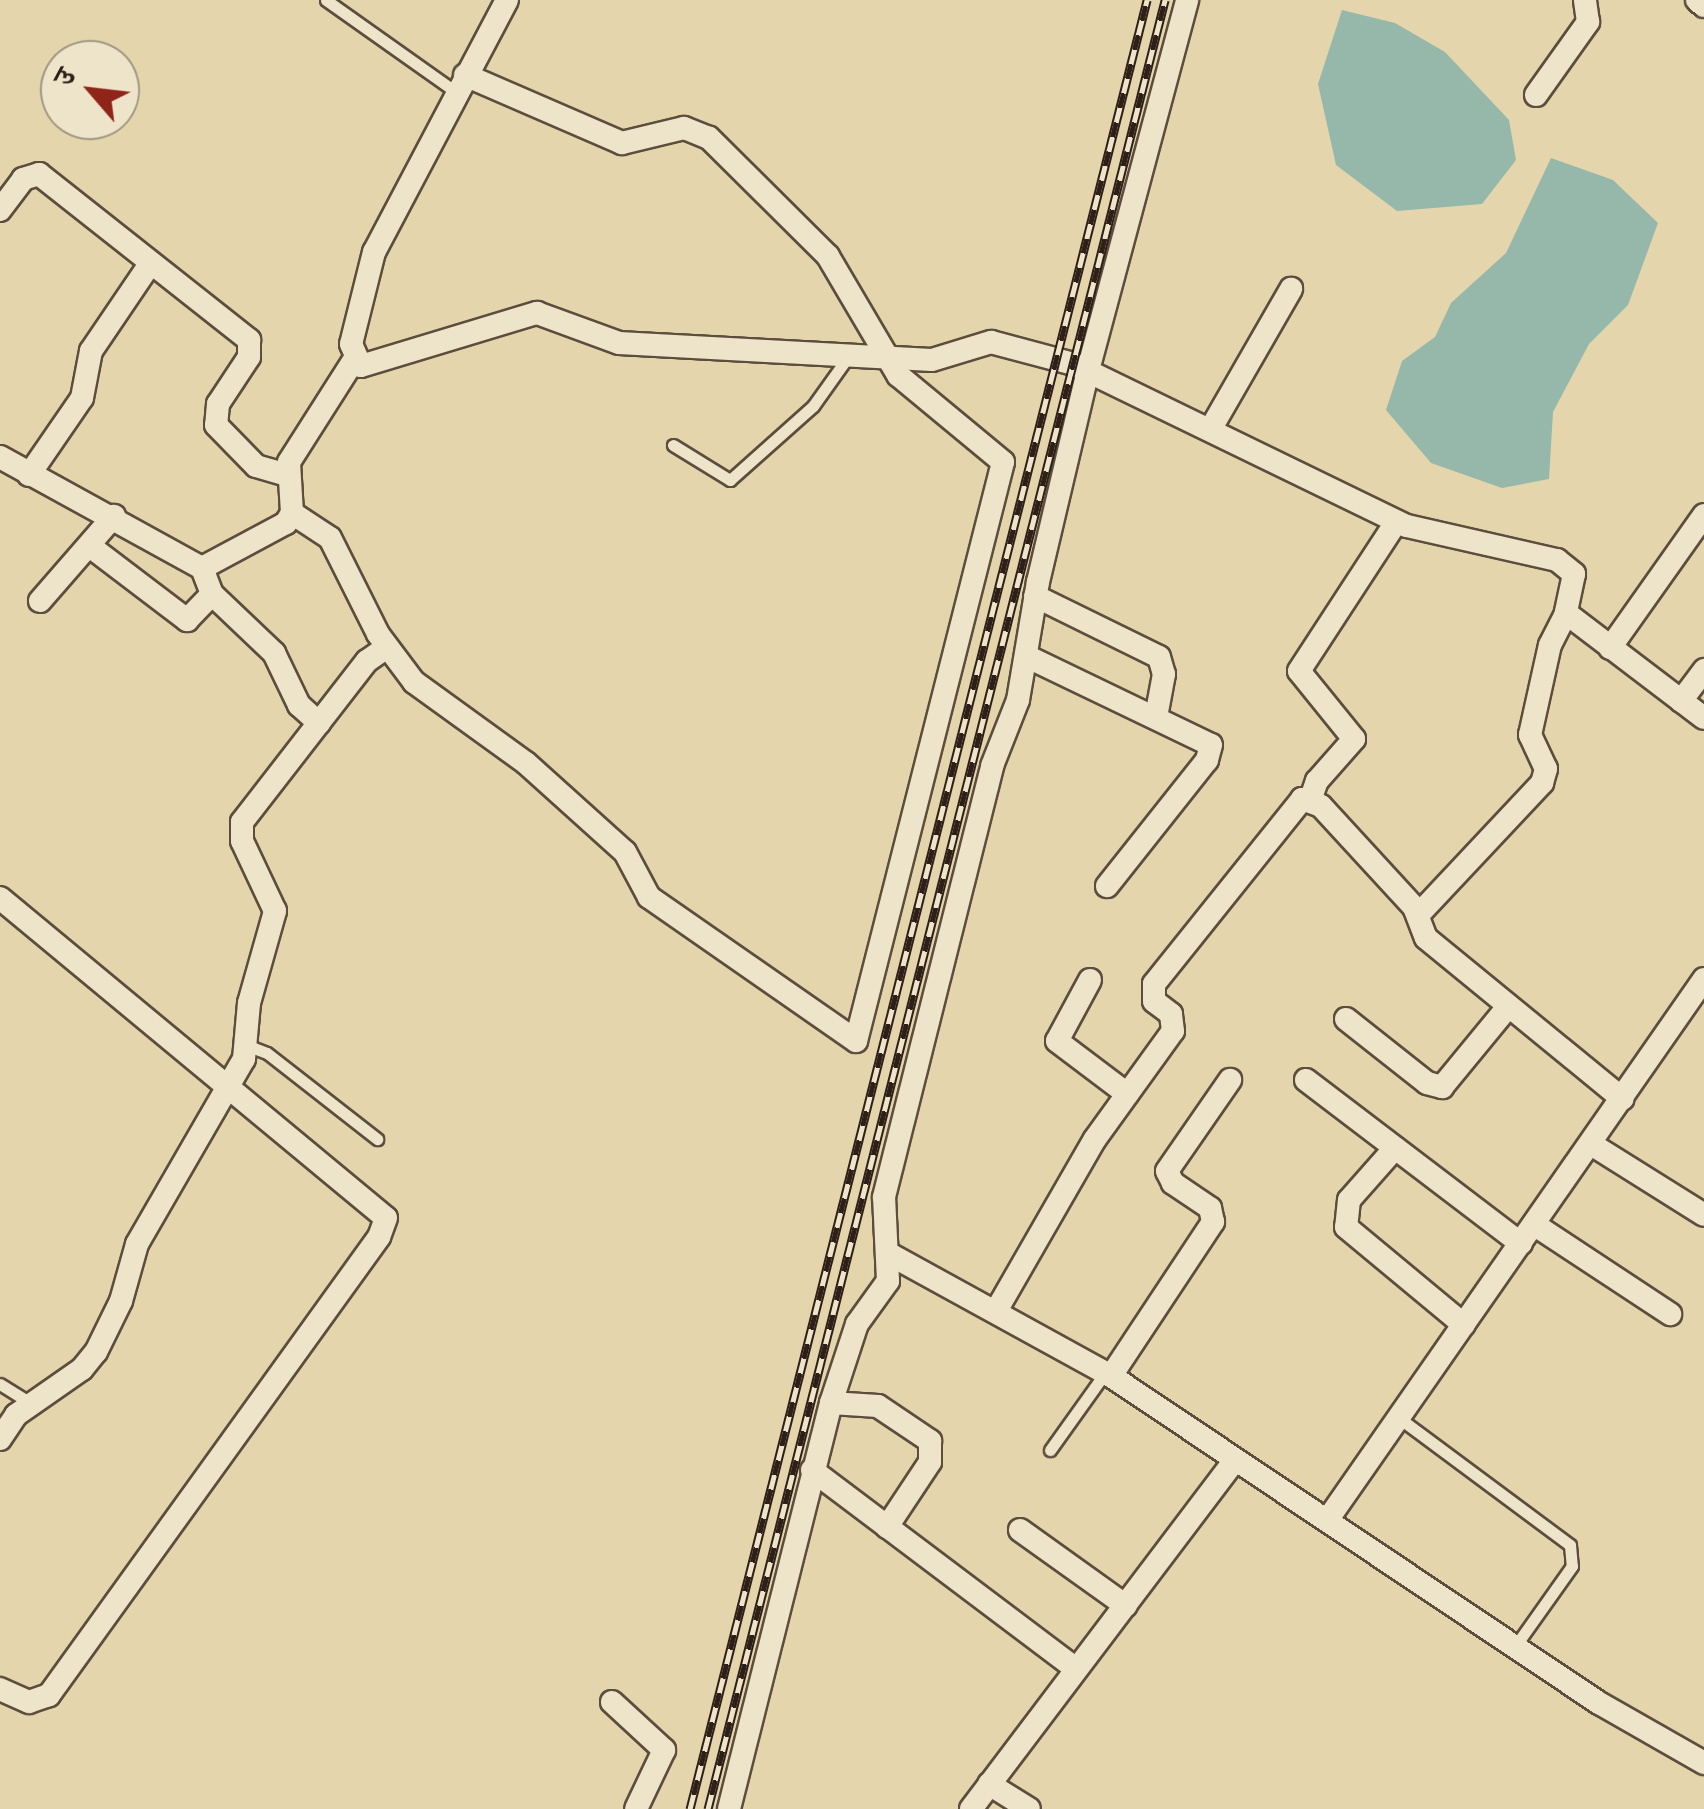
<!DOCTYPE html>
<html>
<head>
<meta charset="utf-8">
<style>
	body { margin:0 }
	#map { position:relative; width:1704px; height:1809px; overflow:hidden; background:#e4d5ac; font-family:Cardo,"Noto Serif Devanagari",serif }
	div>[style] { position:absolute }
	[style*='--x'] { left:calc(var(--x)*1px); top:calc(var(--y)*1px); width:calc(var(--w)*1px); rotate:calc(var(--a)*1deg) }
	.water>* { inset:0; background:#95b8ab }
	.roads { filter:drop-shadow(2px 0 #5c4d3d) drop-shadow(-2px 0 #5c4d3d) drop-shadow(0 2px #5c4d3d) drop-shadow(0 -2px #5c4d3d) }
	.lane>* { height:11px; margin:-5.5px; padding:0 5.5px; transform-origin:5.5px; border-radius:5.5px; background:#ede4c9 }
	.street>* { height:22px; margin:-11px; padding:0 11px; transform-origin:11px; border-radius:11px; background:#ede4c9 }
	.rail>* { height:9px; margin-top:-4.5px; transform-origin:0; background:repeating-linear-gradient(90deg,#ede4c9 0 15px,#2e2018 0 30px); box-sizing:border-box; border-block:2px solid #2e2018 }
	span { translate:-50% -50%; white-space:nowrap; text-align:center; line-height:1.15; -webkit-text-stroke:10px #ede4c9; paint-order:stroke }
	.north { position:absolute; left:40px; top:40px; width:100px; height:100px; box-sizing:border-box; background:#ede4c9; border:2px solid #a19682; border-radius:50%; rotate:298deg; font-size:28px; font-weight:700; line-height:40px; text-align:center; color:#2e2018 }
	.north::after { content:''; display:block; margin:auto; width:35px; height:45px; background:#8f2418; clip-path:polygon(50% 0,100% 100%,50% 72%,0 100%) }
</style>
</head>
<body>
<div id="map">
	<div class="water">
		<div style="clip-path:polygon(1342px 10px,1395px 23px,1445px 52px,1509px 120px,1516px 160px,1482px 204px,1397px 211px,1336px 165px,1318px 84px)"></div>
		<div style="clip-path:polygon(1551px 158px,1613px 180px,1658px 223px,1628px 305px,1589px 344px,1553px 412px,1549px 479px,1502px 488px,1431px 463px,1386px 410px,1402px 361px,1435px 337px,1451px 303px,1506px 253px)"></div>
	</div>
	<div class="roads">
		<div class="lane">
			<div style="--x:326;--y:0;--w:159;--a:35.3"></div>
			<div style="--x:673;--y:445;--w:67;--a:31.6"></div>
			<div style="--x:730;--y:480;--w:111;--a:-41.7"></div>
			<div style="--x:813;--y:406;--w:60;--a:-54.5"></div>
			<div style="--x:246;--y:1045;--w:22;--a:21"></div>
			<div style="--x:267;--y:1053;--w:140;--a:38"></div>
			<div style="--x:0;--y:1384;--w:36;--a:32"></div>
			<div style="--x:1399;--y:1418;--w:213;--a:36.6"></div>
			<div style="--x:1570;--y:1545;--w:21;--a:85"></div>
			<div style="--x:1572;--y:1566;--w:97;--a:125.3"></div>
			<div style="--x:1050;--y:1450;--w:95;--a:-54.5"></div>
		</div>
		<div class="street">
			<div style="--x:507;--y:0;--w:285;--a:117.8"></div>
			<div style="--x:374;--y:252;--w:95;--a:104"></div>
			<div style="--x:351;--y:344;--w:24;--a:66"></div>
			<div style="--x:361;--y:366;--w:184;--a:-16.8"></div>
			<div style="--x:537;--y:313;--w:87;--a:20.1"></div>
			<div style="--x:619;--y:343;--w:313;--a:3.1"></div>
			<div style="--x:932;--y:360;--w:62;--a:-17"></div>
			<div style="--x:991;--y:342;--w:85;--a:15"></div>
			<div style="--x:1073;--y:364;--w:371;--a:25.9"></div>
			<div style="--x:1407;--y:526;--w:154;--a:12.8"></div>
			<div style="--x:1557;--y:560;--w:22;--a:39"></div>
			<div style="--x:1574;--y:574;--w:40;--a:102"></div>
			<div style="--x:1566;--y:613;--w:173;--a:37.3"></div>
			<div style="--x:1697;--y:0;--w:9;--a:41"></div>
			<div style="--x:1536;--y:95;--w:90;--a:-54.5"></div>
			<div style="--x:1588;--y:22;--w:22;--a:-98"></div>
			<div style="--x:0;--y:210;--w:39;--a:-53"></div>
			<div style="--x:23;--y:179;--w:17;--a:-17"></div>
			<div style="--x:39;--y:174;--w:268;--a:38.3"></div>
			<div style="--x:249;--y:340;--w:17;--a:90"></div>
			<div style="--x:249;--y:357;--w:56;--a:123.4"></div>
			<div style="--x:218;--y:404;--w:21;--a:95"></div>
			<div style="--x:216;--y:425;--w:57;--a:45.7"></div>
			<div style="--x:256;--y:466;--w:32;--a:16"></div>
			<div style="--x:1210;--y:430;--w:163;--a:-60.1"></div>
			<div style="--x:0;--y:457;--w:230;--a:28.8"></div>
			<div style="--x:202;--y:568;--w:95;--a:-28.2"></div>
			<div style="--x:286;--y:523;--w:12;--a:-59"></div>
			<div style="--x:292;--y:513;--w:51;--a:-93.4"></div>
			<div style="--x:289;--y:462;--w:121;--a:-57.5"></div>
			<div style="--x:29;--y:475;--w:93;--a:-55.5"></div>
			<div style="--x:82;--y:398;--w:48;--a:-79.2"></div>
			<div style="--x:91;--y:351;--w:105;--a:-55.9"></div>
			<div style="--x:292;--y:513;--w:45;--a:33.3"></div>
			<div style="--x:330;--y:538;--w:107;--a:63.4"></div>
			<div style="--x:378;--y:634;--w:60;--a:53.1"></div>
			<div style="--x:414;--y:682;--w:138;--a:35.9"></div>
			<div style="--x:526;--y:763;--w:133;--a:42"></div>
			<div style="--x:625;--y:852;--w:51;--a:61.9"></div>
			<div style="--x:649;--y:897;--w:252;--a:34.8"></div>
			<div style="--x:856;--y:1041;--w:597;--a:-75.75"></div>
			<div style="--x:1003;--y:462;--w:136;--a:-140.4"></div>
			<div style="--x:898;--y:375;--w:138;--a:-120.5"></div>
			<div style="--x:828;--y:256;--w:168;--a:-135.2"></div>
			<div style="--x:709;--y:138;--w:27;--a:-158"></div>
			<div style="--x:684;--y:128;--w:64;--a:166.4"></div>
			<div style="--x:622;--y:143;--w:171;--a:-156.6"></div>
			<div style="--x:91;--y:547;--w:121;--a:37.2"></div>
			<div style="--x:187;--y:620;--w:36;--a:-46"></div>
			<div style="--x:202;--y:568;--w:28;--a:69"></div>
			<div style="--x:212;--y:594;--w:86;--a:43.6"></div>
			<div style="--x:274;--y:653;--w:58;--a:64.3"></div>
			<div style="--x:299;--y:705;--w:27;--a:42"></div>
			<div style="--x:1035;--y:596;--w:138;--a:26.2"></div>
			<div style="--x:1159;--y:657;--w:18;--a:74"></div>
			<div style="--x:1164;--y:674;--w:44;--a:100.5"></div>
			<div style="--x:40;--y:601;--w:113;--a:-49"></div>
			<div style="--x:1610;--y:648;--w:163;--a:-54.7"></div>
			<div style="--x:1026;--y:656;--w:205;--a:25.7"></div>
			<div style="--x:1211;--y:745;--w:16;--a:105"></div>
			<div style="--x:1207;--y:760;--w:161;--a:128.4"></div>
			<div style="--x:1681;--y:701;--w:39;--a:-53"></div>
			<div style="--x:1311;--y:798;--w:18;--a:-71"></div>
			<div style="--x:1317;--y:781;--w:56;--a:-48.6"></div>
			<div style="--x:1354;--y:739;--w:87;--a:-129"></div>
			<div style="--x:1299;--y:671;--w:178;--a:-56.9"></div>
			<div style="--x:0;--y:898;--w:501;--a:39.66"></div>
			<div style="--x:386;--y:1218;--w:20;--a:110"></div>
			<div style="--x:379;--y:1237;--w:565;--a:125.77"></div>
			<div style="--x:49;--y:1695;--w:21;--a:161"></div>
			<div style="--x:29;--y:1702;--w:32;--a:-156"></div>
			<div style="--x:1419;--y:914;--w:180;--a:-46.8"></div>
			<div style="--x:1542;--y:783;--w:15;--a:-74"></div>
			<div style="--x:1546;--y:769;--w:38;--a:-115"></div>
			<div style="--x:1530;--y:735;--w:92;--a:-77.5"></div>
			<div style="--x:1550;--y:645;--w:36;--a:-63"></div>
			<div style="--x:1090;--y:980;--w:69;--a:118.4"></div>
			<div style="--x:1057;--y:1041;--w:88;--a:37.1"></div>
			<div style="--x:1346;--y:1019;--w:103;--a:38.3"></div>
			<div style="--x:1427;--y:1083;--w:16;--a:15"></div>
			<div style="--x:1442;--y:1087;--w:102;--a:-50.6"></div>
			<div style="--x:1306;--y:1080;--w:270;--a:37.3"></div>
			<div style="--x:1591;--y:1144;--w:133;--a:32.1"></div>
			<div style="--x:1395;--y:1148;--w:69;--a:131.5"></div>
			<div style="--x:1349;--y:1200;--w:27;--a:96"></div>
			<div style="--x:1346;--y:1227;--w:153;--a:39.7"></div>
			<div style="--x:1535;--y:1225;--w:162;--a:33.4"></div>
			<div style="--x:891;--y:1255;--w:251;--a:28.8"></div>
			<div style="--x:1111;--y:1376;--w:587;--a:33.83"></div>
			<div style="--x:1599;--y:1703;--w:121;--a:29.7"></div>
			<div style="--x:996;--y:1311;--w:198;--a:-60.1"></div>
			<div style="--x:1095;--y:1139;--w:133;--a:-54.2"></div>
			<div style="--x:1173;--y:1031;--w:17;--a:-97"></div>
			<div style="--x:1171;--y:1014;--w:21;--a:-143"></div>
			<div style="--x:1154;--y:1001;--w:17;--a:-90"></div>
			<div style="--x:1154;--y:984;--w:237;--a:-51.3"></div>
			<div style="--x:1302;--y:799;--w:20;--a:20"></div>
			<div style="--x:1321;--y:806;--w:137;--a:47.4"></div>
			<div style="--x:1414;--y:907;--w:33;--a:69"></div>
			<div style="--x:1426;--y:938;--w:254;--a:39.3"></div>
			<div style="--x:1111;--y:1376;--w:185;--a:-56.5"></div>
			<div style="--x:1213;--y:1222;--w:14;--a:-102"></div>
			<div style="--x:1210;--y:1208;--w:45;--a:-146"></div>
			<div style="--x:1173;--y:1183;--w:13;--a:-117"></div>
			<div style="--x:1167;--y:1171;--w:111;--a:-55.3"></div>
			<div style="--x:831;--y:1403;--w:47;--a:3.7"></div>
			<div style="--x:878;--y:1406;--w:63;--a:33.9"></div>
			<div style="--x:930;--y:1441;--w:21;--a:90"></div>
			<div style="--x:930;--y:1462;--w:78;--a:123.5"></div>
			<div style="--x:0;--y:1439;--w:29;--a:-56"></div>
			<div style="--x:16;--y:1415;--w:80;--a:-34.9"></div>
			<div style="--x:82;--y:1369;--w:22;--a:-51"></div>
			<div style="--x:96;--y:1352;--w:57;--a:-63.9"></div>
			<div style="--x:121;--y:1301;--w:59;--a:-74.3"></div>
			<div style="--x:137;--y:1244;--w:214;--a:-60"></div>
			<div style="--x:244;--y:1059;--w:56;--a:-84.9"></div>
			<div style="--x:249;--y:1003;--w:96;--a:-74.2"></div>
			<div style="--x:275;--y:911;--w:77;--a:-115.2"></div>
			<div style="--x:242;--y:841;--w:19;--a:-90"></div>
			<div style="--x:242;--y:822;--w:204;--a:-52.2"></div>
			<div style="--x:367;--y:661;--w:24;--a:-35"></div>
			<div style="--x:812;--y:1470;--w:327;--a:37"></div>
			<div style="--x:1328;--y:1519;--w:658;--a:-55.15"></div>
			<div style="--x:1020;--y:1530;--w:130;--a:35.6"></div>
			<div style="--x:612;--y:1702;--w:71;--a:42.7"></div>
			<div style="--x:664;--y:1750;--w:65;--a:115.4"></div>
			<div style="--x:989;--y:1784;--w:47;--a:32"></div>
			<div style="--x:729;--y:1809;--w:419;--a:-75.9"></div>
			<div style="--x:831;--y:1403;--w:83;--a:-71.8"></div>
			<div style="--x:857;--y:1324;--w:53;--a:-54.2"></div>
			<div style="--x:888;--y:1281;--w:84;--a:-92.7"></div>
			<div style="--x:884;--y:1197;--w:444;--a:-75.9"></div>
			<div style="--x:992;--y:766;--w:71;--a:-68.5"></div>
			<div style="--x:1018;--y:700;--w:120;--a:-80.4"></div>
			<div style="--x:1038;--y:582;--w:214;--a:-76.7"></div>
			<div style="--x:1087;--y:374;--w:387;--a:-75"></div>
			<div style="--x:971;--y:1809;--w:434;--a:-52.9"></div>
		</div>
	</div>
	<div class="rail">
		<div style="--x:690;--y:1809;--w:1866;--a:-75.82"></div>
		<div style="--x:708;--y:1809;--w:1866;--a:-75.82"></div>
	</div>
	<div class="north">उ</div>
</div>
</body>
</html>
